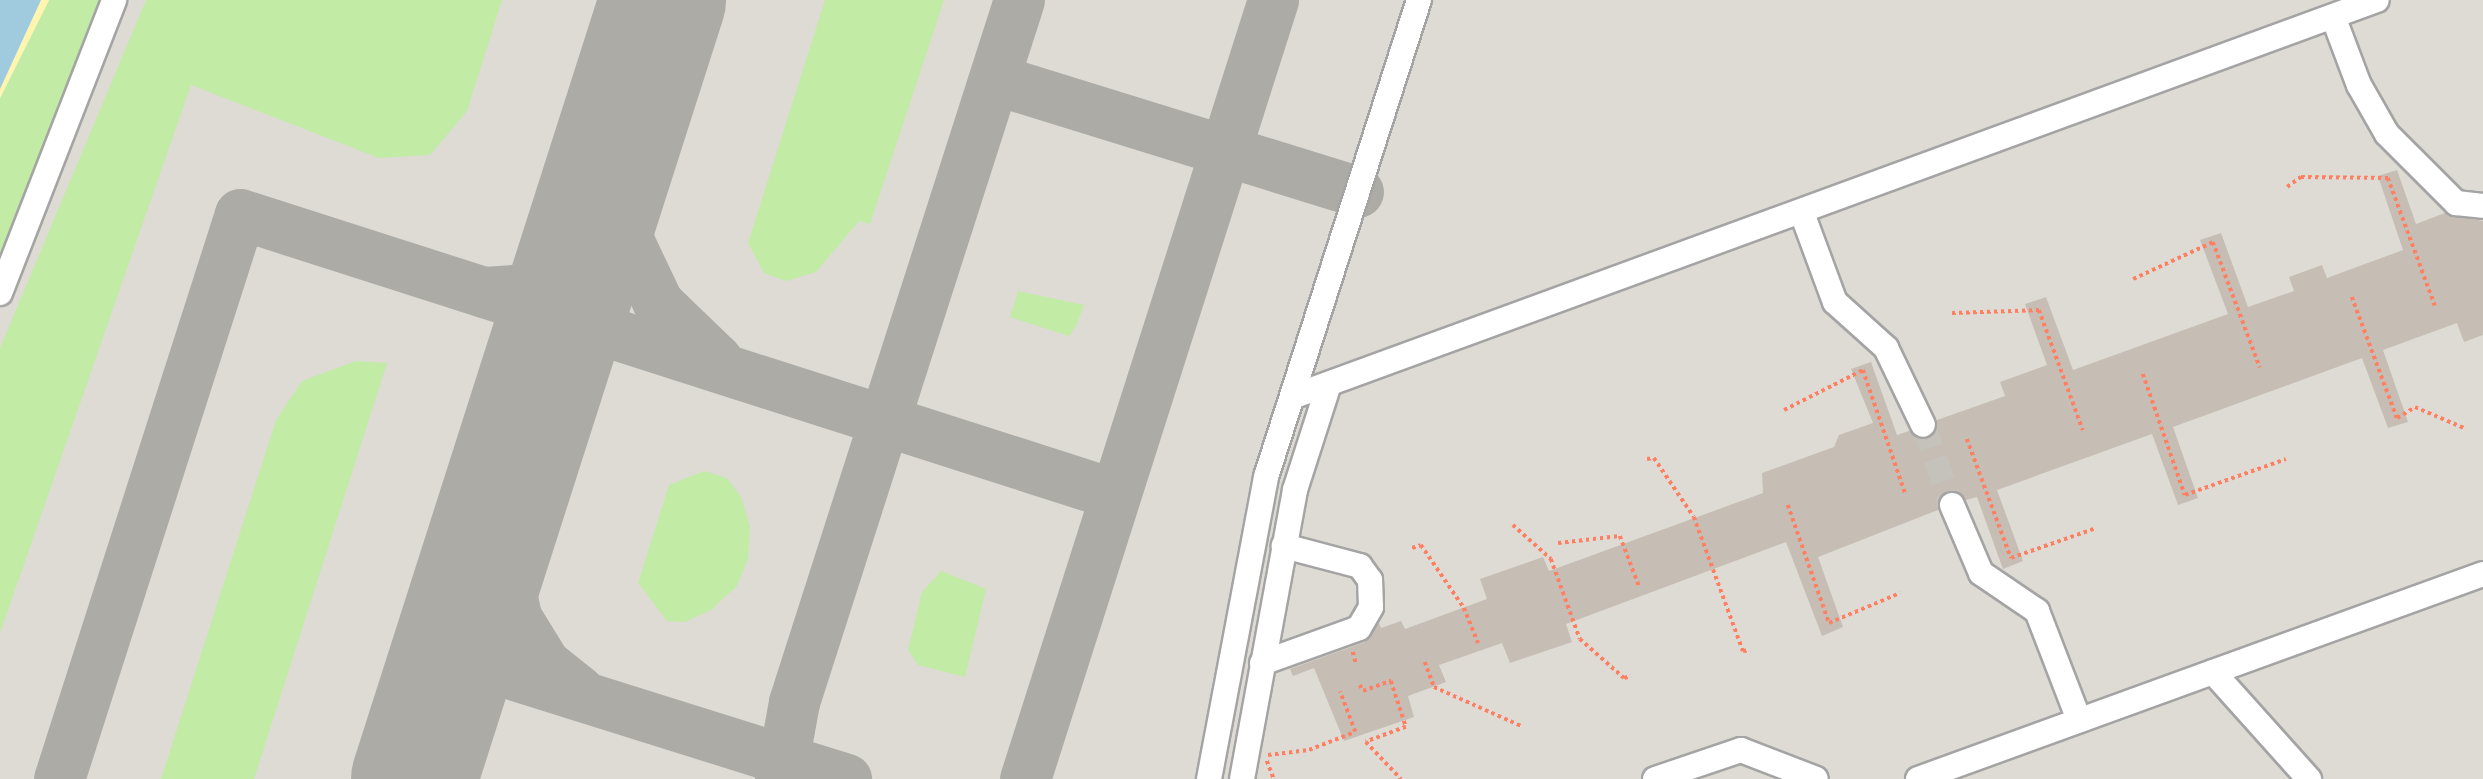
<!DOCTYPE html>
<html>
<head>
<meta charset="utf-8">
<style>
	body { margin:0 }
	#map { position:relative; width:2483px; height:779px; overflow:hidden; background:#eeebe2; font-family:Quicksand,sans-serif }
	div>[style] { position:absolute }
	[style*='--x'] { left:calc(var(--x)*1px); top:calc(var(--y)*1px); width:calc(var(--w)*1px); rotate:calc(var(--a)*1deg) }
	.airport>* { inset:0; background:#dddbd4 }
	.grass>* { inset:0; background:#c2eba5 }
	.sand>* { inset:0; background:#fff5af }
	.water>* { inset:0; background:#a0cbde }
	.taxiway>* { height:51px; margin:-25.5px; padding:0 25.5px; transform-origin:25.5px; border-radius:25.5px; background:#acaba6 }
	.runway>* { height:126px; margin:-63px; padding:0 63px; transform-origin:63px; border-radius:63px; background:#acaba6 }
	.building>* { inset:0; background:#c6beb5 }
	.minor-tunnel>* { height:24px; margin-top:-12px; transform-origin:0; background:repeating-linear-gradient(90deg,#c4c2bb 0 24px,transparent 0 36px) }
	.path>* { height:3.5px; margin-top:-1.75px; transform-origin:0; background:repeating-linear-gradient(90deg,#ff7f62 0 3.5px,transparent 0 7px) }
	.roads { filter:drop-shadow(2px 0 #a4a4a4) drop-shadow(-2px 0 #a4a4a4) drop-shadow(0 2px #a4a4a4) drop-shadow(0 -2px #a4a4a4) }
	.minor>* { height:24px; margin:-12px; padding:0 12px; transform-origin:12px; border-radius:12px; background:#fff }
	span { translate:-50% -50%; white-space:nowrap; text-align:center; line-height:1.15; -webkit-text-stroke:5px #fff; paint-order:stroke }
</style>
</head>
<body>
<div id="map">
	<div class="airport">
		<div style="clip-path:polygon(102px 0,2483px 0,2483px 779px,0 779px,0 245px)"></div>
	</div>
	<div class="grass">
		<div style="clip-path:polygon(49px 0,108px 0,0 268px,0 98px)"></div>
		<div style="clip-path:polygon(146px 0,502px 0,467px 111px,430px 155px,379px 158px,191px 85px,0 633px,0 348px)"></div>
		<div style="clip-path:polygon(825px 0,944px 0,870px 224px,859px 221px,816px 272px,786px 281px,764px 273px,748px 243px)"></div>
		<div style="clip-path:polygon(1018px 291px,1084px 305px,1076px 326px,1069px 336px,1010px 317px)"></div>
		<div style="clip-path:polygon(356px 361px,387px 363px,254px 779px,161px 779px,276px 420px,302px 381px)"></div>
		<div style="clip-path:polygon(704px 471px,727px 478px,741px 497px,750px 527px,748px 559px,737px 586px,711px 610px,685px 622px,667px 621px,638px 583px,669px 485px)"></div>
		<div style="clip-path:polygon(941px 571px,986px 589px,965px 677px,918px 665px,908px 650px,922px 592px)"></div>
	</div>
	<div class="sand">
		<div style="clip-path:polygon(41px 0,49px 0,0 98px,0 89px)"></div>
	</div>
	<div class="water">
		<div style="clip-path:polygon(0 0,41px 0,0 89px)"></div>
	</div>
	<div class="taxiway">
		<div style="--x:643;--y:62;--w:120;--a:101"></div>
		<div style="--x:620;--y:180;--w:63;--a:81.7"></div>
		<div style="--x:629;--y:242;--w:68;--a:64.6"></div>
		<div style="--x:658;--y:303;--w:82;--a:44"></div>
		<div style="--x:994;--y:79;--w:381;--a:17.2"></div>
		<div style="--x:484;--y:292;--w:39;--a:-4"></div>
		<div style="--x:523;--y:289;--w:46;--a:-29.9"></div>
		<div style="--x:563;--y:266;--w:82;--a:-61.6"></div>
		<div style="--x:497;--y:521;--w:98;--a:78.8"></div>
		<div style="--x:516;--y:617;--w:55;--a:58.3"></div>
		<div style="--x:545;--y:664;--w:43;--a:38.5"></div>
		<div style="--x:454;--y:656;--w:411;--a:17.4"></div>
		<div style="--x:59;--y:779;--w:593;--a:-72.24"></div>
		<div style="--x:240;--y:214;--w:918;--a:17.76"></div>
		<div style="--x:780;--y:779;--w:78;--a:-79.7"></div>
		<div style="--x:794;--y:702;--w:737;--a:-72.23"></div>
		<div style="--x:1025;--y:779;--w:818;--a:-72.34"></div>
	</div>
	<div class="runway">
		<div style="--x:414;--y:779;--w:818;--a:-72.27"></div>
	</div>
	<div class="building">
		<div style="clip-path:polygon(2397px 170px,2416px 224px,2445px 213px,2483px 221px,2483px 335px,2464px 342px,2457px 323px,2383px 350px,2408px 422px,2388px 428px,2362px 358px,2173px 427px,2198px 498px,2178px 505px,2152px 434px,1997px 490px,2023px 561px,2003px 569px,1977px 497px,1966px 500px,1947px 491px,1938px 510px,1818px 557px,1843px 627px,1822px 636px,1786px 542px,1566px 624px,1572px 642px,1510px 663px,1502px 643px,1439px 665px,1446px 682px,1408px 696px,1414px 717px,1344px 741px,1314px 668px,1293px 676px,1290px 669px,1365px 642px,1379px 623px,1381px 628px,1401px 621px,1405px 629px,1487px 599px,1480px 579px,1543px 557px,1549px 571px,1763px 493px,1762px 473px,1834px 447px,1839px 435px,1873px 423px,1851px 369px,1871px 362px,1897px 435px,1909px 431px,1929px 439px,1937px 420px,2005px 396px,2000px 382px,2047px 365px,2025px 304px,2046px 297px,2073px 370px,2228px 314px,2200px 240px,2221px 233px,2248px 307px,2294px 291px,2289px 277px,2322px 265px,2327px 278px,2403px 250px,2378px 176px)"></div>
	</div>
	<div class="minor-tunnel">
		<div style="--x:1923;--y:425;--w:85;--a:70.1"></div>
	</div>
	<div class="path">
		<div style="--x:2287;--y:187;--w:17;--a:-36"></div>
		<div style="--x:2301;--y:177;--w:87;--a:0.7"></div>
		<div style="--x:2388;--y:178;--w:136;--a:69.8"></div>
		<div style="--x:2133;--y:279;--w:88;--a:-24.8"></div>
		<div style="--x:2213;--y:242;--w:134;--a:69.5"></div>
		<div style="--x:2352;--y:297;--w:129;--a:69.6"></div>
		<div style="--x:2397;--y:418;--w:21;--a:-31"></div>
		<div style="--x:2415;--y:407;--w:53;--a:23.2"></div>
		<div style="--x:1952;--y:313;--w:87;--a:-2"></div>
		<div style="--x:2039;--y:310;--w:128;--a:69.9"></div>
		<div style="--x:2143;--y:374;--w:128;--a:70.9"></div>
		<div style="--x:2185;--y:495;--w:107;--a:-19.6"></div>
		<div style="--x:1784;--y:410;--w:89;--a:-26.9"></div>
		<div style="--x:1863;--y:370;--w:130;--a:71.1"></div>
		<div style="--x:1967;--y:439;--w:127;--a:69.7"></div>
		<div style="--x:2011;--y:558;--w:90;--a:-19.4"></div>
		<div style="--x:1647;--y:459;--w:7;--a:-8"></div>
		<div style="--x:1654;--y:458;--w:71;--a:55.9"></div>
		<div style="--x:1694;--y:517;--w:143;--a:69.9"></div>
		<div style="--x:1743;--y:651;--w:7;--a:-8"></div>
		<div style="--x:1788;--y:505;--w:125;--a:70.8"></div>
		<div style="--x:1829;--y:623;--w:77;--a:-22.9"></div>
		<div style="--x:1513;--y:525;--w:51;--a:41.8"></div>
		<div style="--x:1551;--y:559;--w:85;--a:70.1"></div>
		<div style="--x:1580;--y:639;--w:59;--a:41.6"></div>
		<div style="--x:1624;--y:678;--w:7;--a:-16"></div>
		<div style="--x:1558;--y:543;--w:62;--a:-6.4"></div>
		<div style="--x:1620;--y:536;--w:53;--a:69.2"></div>
		<div style="--x:1412;--y:548;--w:9;--a:-18"></div>
		<div style="--x:1421;--y:545;--w:76;--a:55.7"></div>
		<div style="--x:1464;--y:608;--w:38;--a:68"></div>
		<div style="--x:1353;--y:652;--w:12;--a:76"></div>
		<div style="--x:1425;--y:662;--w:27;--a:70"></div>
		<div style="--x:1434;--y:687;--w:95;--a:24.1"></div>
		<div style="--x:1360;--y:685;--w:7;--a:63"></div>
		<div style="--x:1363;--y:691;--w:30;--a:-20"></div>
		<div style="--x:1391;--y:681;--w:48;--a:71.9"></div>
		<div style="--x:1406;--y:727;--w:43;--a:159.4"></div>
		<div style="--x:1366;--y:742;--w:51;--a:46.6"></div>
		<div style="--x:1268;--y:755;--w:41;--a:-7"></div>
		<div style="--x:1309;--y:750;--w:49;--a:-21.4"></div>
		<div style="--x:1355;--y:732;--w:43;--a:-110.6"></div>
		<div style="--x:1267;--y:761;--w:19;--a:69"></div>
	</div>
	<div class="roads">
		<div class="minor">
			<div style="--x:2334;--y:19;--w:71;--a:69.3"></div>
			<div style="--x:2359;--y:85;--w:56;--a:60.3"></div>
			<div style="--x:2387;--y:134;--w:98;--a:45"></div>
			<div style="--x:2456;--y:203;--w:27;--a:6"></div>
			<div style="--x:1802;--y:213;--w:95;--a:69.7"></div>
			<div style="--x:1835;--y:302;--w:69;--a:42"></div>
			<div style="--x:1886;--y:348;--w:85;--a:64.3"></div>
			<div style="--x:0;--y:293;--w:314;--a:-68.7"></div>
			<div style="--x:1292;--y:397;--w:1155;--a:-20.1"></div>
			<div style="--x:1952;--y:505;--w:74;--a:66.9"></div>
			<div style="--x:1981;--y:573;--w:68;--a:34.2"></div>
			<div style="--x:2037;--y:611;--w:117;--a:68.9"></div>
			<div style="--x:1262;--y:663;--w:103;--a:-19.8"></div>
			<div style="--x:1359;--y:628;--w:24;--a:-60"></div>
			<div style="--x:1371;--y:607;--w:27;--a:-92"></div>
			<div style="--x:1370;--y:580;--w:17;--a:-126"></div>
			<div style="--x:1360;--y:566;--w:79;--a:-165.3"></div>
			<div style="--x:2213;--y:672;--w:144;--a:48.1"></div>
			<div style="--x:1209;--y:779;--w:307;--a:-79.3"></div>
			<div style="--x:1266;--y:477;--w:501;--a:-72.22"></div>
			<div style="--x:1242;--y:779;--w:294;--a:-79.6"></div>
			<div style="--x:1295;--y:490;--w:111;--a:-72.2"></div>
			<div style="--x:1655;--y:779;--w:91;--a:-18.6"></div>
			<div style="--x:1741;--y:750;--w:80;--a:21.1"></div>
			<div style="--x:1918;--y:779;--w:601;--a:-19.94"></div>
		</div>
	</div>
</div>
</body>
</html>
